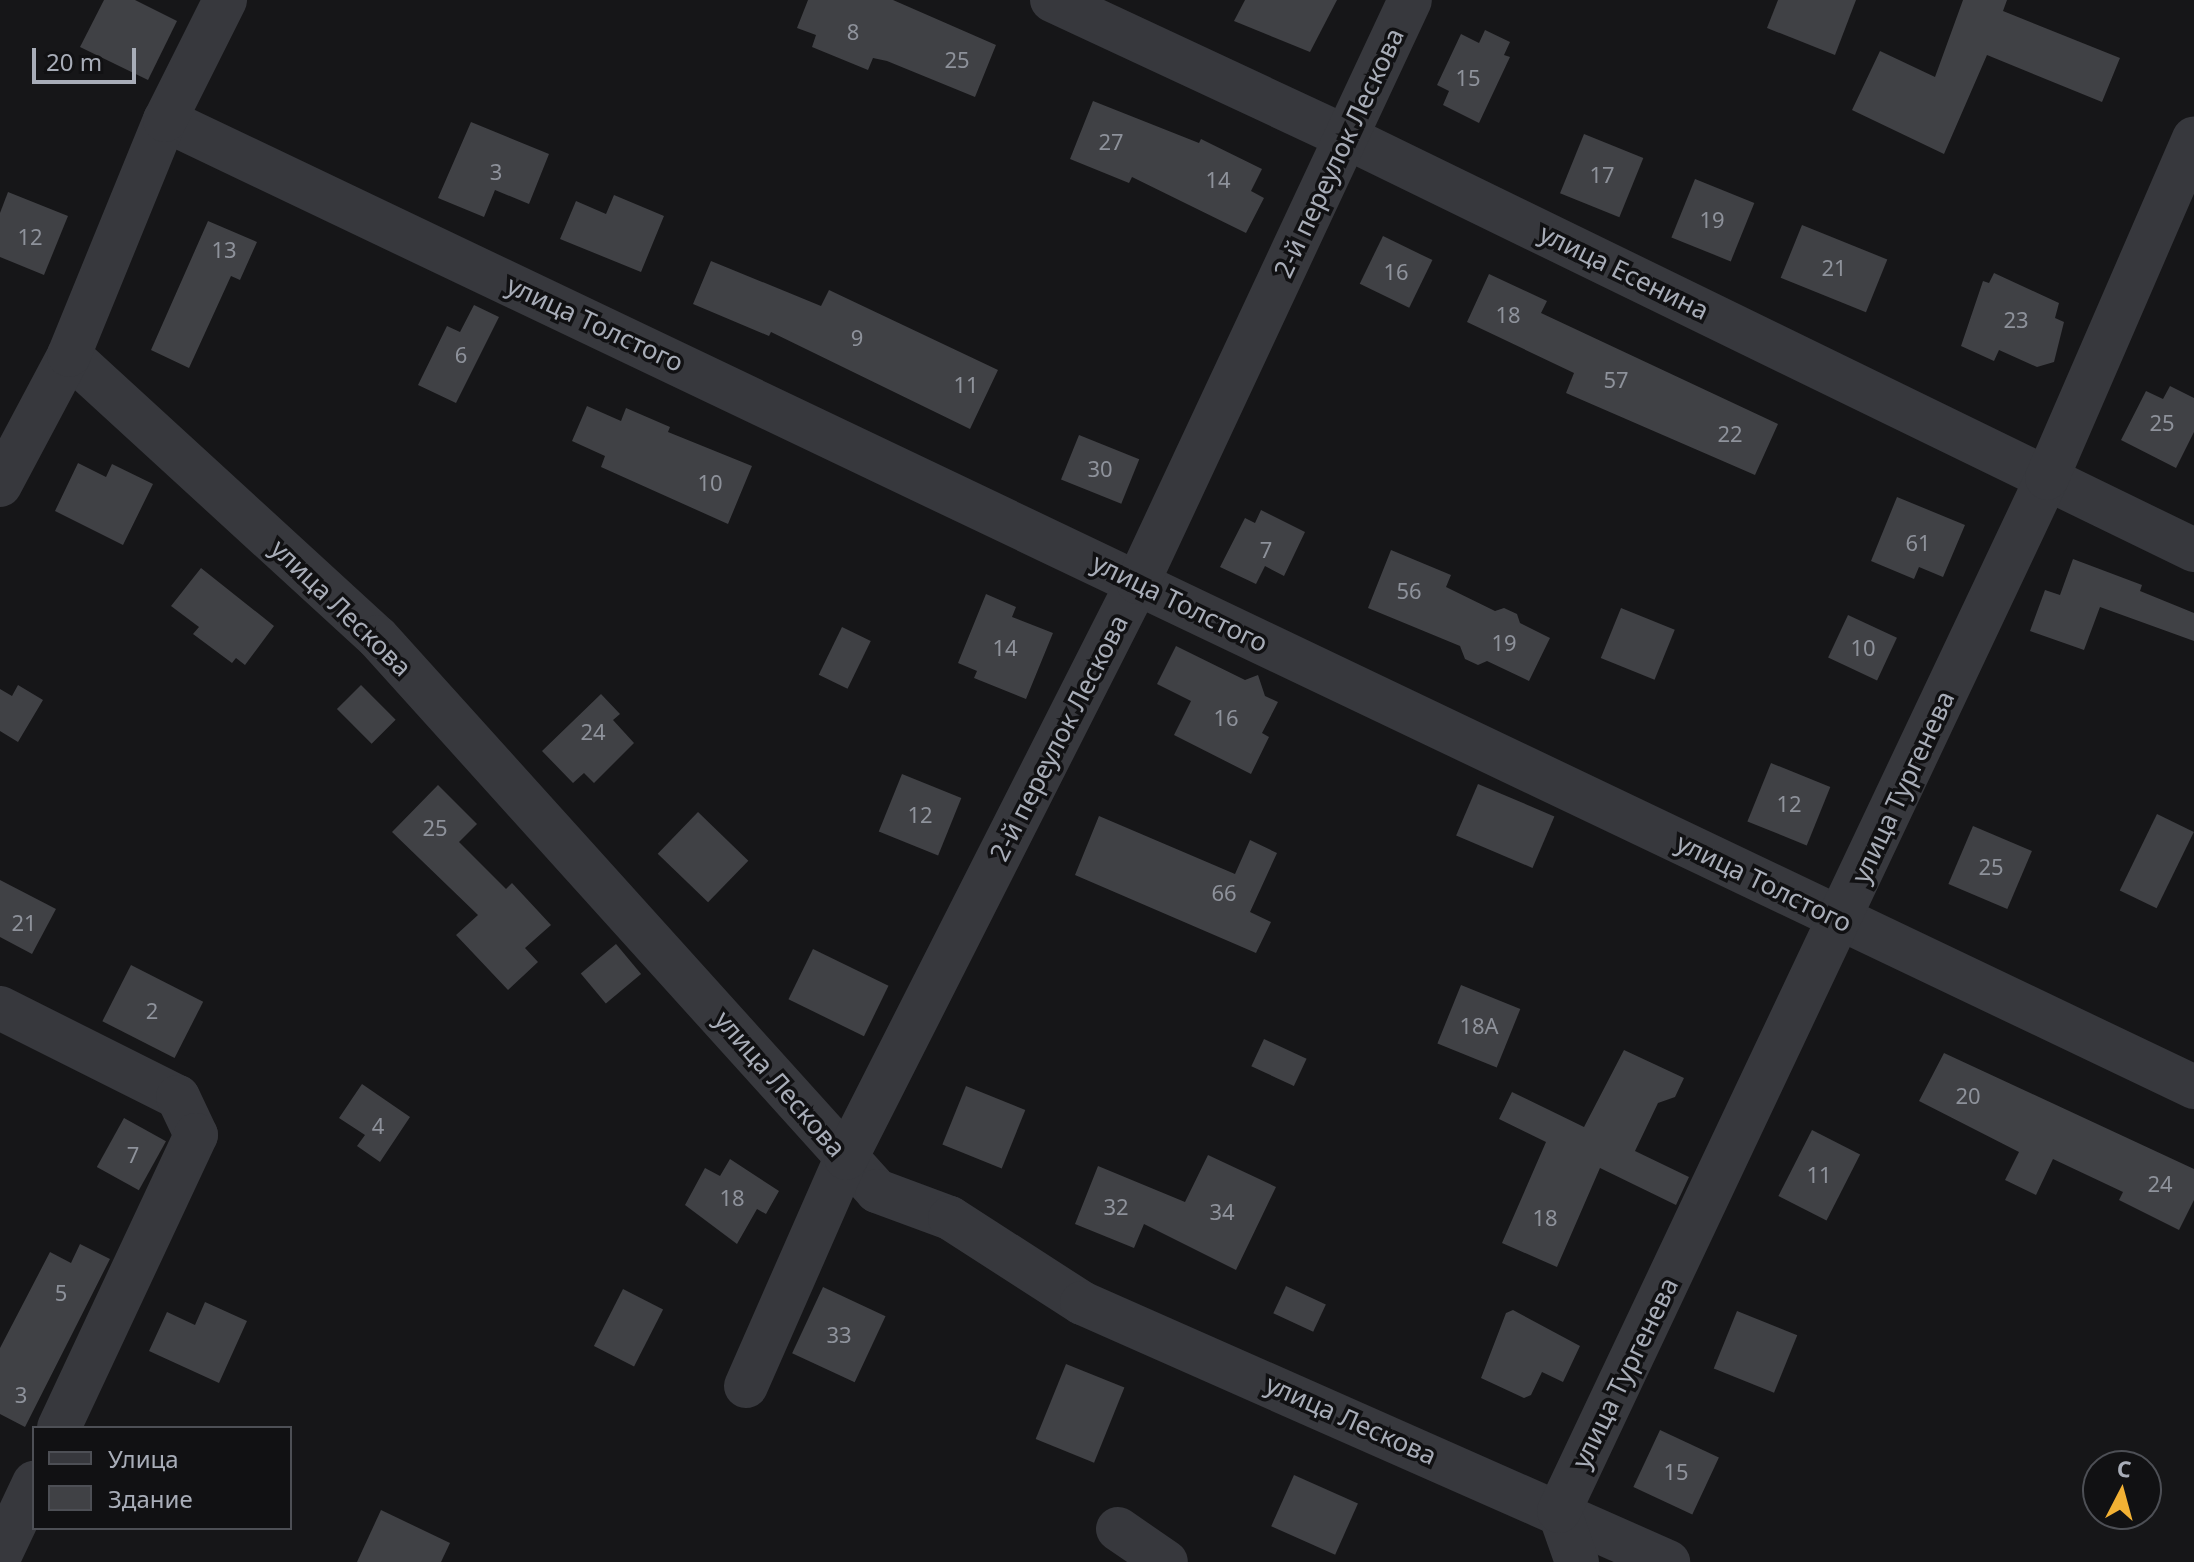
<!DOCTYPE html>
<html>
<head>
<meta charset="utf-8">
<style>
	body { margin:0 }
	#map { position:relative; width:2194px; height:1562px; overflow:hidden; background:#161618; font-family:"Noto Sans",sans-serif }
	div>[style] { position:absolute }
	[style*='--x'] { left:calc(var(--x)*1px); top:calc(var(--y)*1px); width:calc(var(--w)*1px); rotate:calc(var(--a)*1deg) }
	.building>* { inset:0; background:#404145; transform-origin:0 0 }
	.minor>* { height:44px; margin:-22px; padding:0 22px; transform-origin:22px; border-radius:22px; background:#37383d }
	span { translate:-50% -50%; white-space:nowrap; text-align:center; line-height:1.15; -webkit-text-stroke:7px #111113; paint-order:stroke }
	.number-label { font-size:22px; color:#8e929b }
	.number-label span { -webkit-text-stroke-width:0 }
	.street-label { font-size:26px; color:#a8adb8 }
	.legend { position:absolute; left:32px; top:1426px; width:260px; height:104px; box-sizing:border-box; background:#111113; border:2px solid #4d4f55; margin:0; padding:10px 14px; list-style:none; font-size:24px; color:#a8adb8 }
	.legend li { display:flex; align-items:center; gap:16px; height:40px }
	.legend b { width:40px; border:2px solid #4d4f55 }
	.north { position:absolute; left:2082px; top:1450px; width:80px; height:80px; box-sizing:border-box; background:#111113; border:2px solid #4d4f55; border-radius:50%; rotate:6deg; font-size:22px; font-weight:700; line-height:32px; text-align:center; color:#a8adb8 }
	.north::after { content:''; display:block; margin:auto; width:28px; height:36px; background:#f2b134; clip-path:polygon(50% 0,100% 100%,50% 72%,0 100%) }
	.scale { position:absolute; left:32px; top:48px; width:104px; height:36px; box-sizing:border-box; border:4px solid #a8adb8; border-top:0; padding-left:10px; font-size:24px; line-height:28px; white-space:nowrap; color:#a8adb8; -webkit-text-stroke:6px #111113; paint-order:stroke }
</style>
</head>
<body>
<div id="map">
	<div class="building">
		<div style="clip-path:polygon(104px 0,135px 0,177px 21px,148px 80px,80px 47px)"></div>
		<div style="clip-path:polygon(808px 0,893px 0,996px 45px,975px 97px,887px 61px,873px 58px,868px 70px,812px 47px,816px 35px,797px 28px)"></div>
		<div style="clip-path:polygon(1245px 0,1337px 0,1310px 52px,1234px 21px)"></div>
		<div style="clip-path:polygon(1778px 0,1856px 0,1835px 55px,1767px 28px)"></div>
		<div style="clip-path:polygon(1963px 0,2007px 0,2003px 11px,2120px 58px,2102px 102px,1987px 55px,1944px 154px,1852px 110px,1880px 51px,1935px 77px)"></div>
		<div style="clip-path:polygon(1485px 30px,1510px 42px,1504px 55px,1510px 57px,1479px 123px,1443px 105px,1449px 91px,1437px 85px,1461px 34px,1479px 43px)"></div>
		<div style="clip-path:polygon(1093px 101px,1199px 143px,1201px 139px,1262px 169px,1251px 191px,1264px 198px,1246px 233px,1132px 177px,1129px 183px,1070px 159px)"></div>
		<div style="clip-path:polygon(471px 122px,549px 154px,529px 204px,495px 190px,484px 217px,438px 198px)"></div>
		<div style="left:1584px;top:134px;width:64px;height:64px;rotate:22deg"></div>
		<div style="left:1695px;top:179px;width:64px;height:63px;rotate:22deg"></div>
		<div style="clip-path:polygon(8px 192px,68px 216px,44px 275px,0 257px,0 213px)"></div>
		<div style="clip-path:polygon(614px 195px,664px 216px,641px 272px,560px 239px,576px 201px,606px 214px)"></div>
		<div style="clip-path:polygon(208px 221px,257px 242px,240px 280px,231px 276px,189px 368px,151px 350px)"></div>
		<div style="left:1802px;top:225px;width:92px;height:57px;rotate:22deg"></div>
		<div style="left:1383px;top:236px;width:55px;height:53px;rotate:26deg"></div>
		<div style="clip-path:polygon(711px 261px,821px 306px,829px 290px,998px 370px,970px 429px,771px 332px,769px 336px,693px 304px)"></div>
		<div style="clip-path:polygon(1994px 273px,2059px 303px,2055px 318px,2064px 322px,2054px 362px,2037px 367px,1999px 350px,1994px 361px,1961px 346px,1983px 281px,1989px 283px)"></div>
		<div style="clip-path:polygon(1489px 274px,1547px 301px,1541px 313px,1778px 424px,1755px 475px,1566px 393px,1574px 373px,1467px 322px)"></div>
		<div style="clip-path:polygon(474px 305px,499px 317px,456px 403px,418px 385px,447px 326px,460px 332px)"></div>
		<div style="clip-path:polygon(2170px 386px,2194px 398px,2194px 432px,2176px 468px,2121px 440px,2146px 391px,2163px 399px)"></div>
		<div style="clip-path:polygon(587px 406px,621px 421px,626px 408px,670px 427px,668px 432px,752px 466px,728px 524px,601px 467px,605px 456px,572px 441px)"></div>
		<div style="left:1079px;top:435px;width:65px;height:48px;rotate:22deg"></div>
		<div style="clip-path:polygon(78px 463px,106px 477px,112px 464px,153px 484px,123px 545px,55px 511px)"></div>
		<div style="clip-path:polygon(1897px 497px,1965px 525px,1943px 577px,1919px 567px,1914px 579px,1871px 561px)"></div>
		<div style="clip-path:polygon(1261px 510px,1305px 532px,1284px 576px,1265px 566px,1256px 584px,1220px 567px,1245px 518px,1255px 523px)"></div>
		<div style="clip-path:polygon(1391px 550px,1451px 575px,1446px 587px,1495px 611px,1504px 608px,1517px 614px,1520px 623px,1550px 638px,1529px 681px,1487px 661px,1478px 665px,1465px 659px,1460px 646px,1368px 608px)"></div>
		<div style="clip-path:polygon(2073px 559px,2142px 585px,2140px 591px,2194px 613px,2194px 641px,2100px 607px,2084px 650px,2030px 631px,2045px 590px,2060px 595px)"></div>
		<div style="clip-path:polygon(201px 568px,274px 626px,245px 665px,236px 658px,232px 663px,193px 634px,199px 627px,171px 606px)"></div>
		<div style="clip-path:polygon(986px 594px,1016px 607px,1012px 617px,1053px 633px,1026px 699px,974px 678px,977px 671px,958px 663px)"></div>
		<div style="left:1621px;top:608px;width:58px;height:54px;rotate:22deg"></div>
		<div style="left:1848px;top:615px;width:54px;height:47px;rotate:25deg"></div>
		<div style="left:842px;top:627px;width:32px;height:53px;rotate:26deg"></div>
		<div style="clip-path:polygon(1176px 646px,1245px 680px,1258px 675px,1265px 696px,1278px 702px,1262px 733px,1269px 737px,1251px 774px,1174px 735px,1191px 701px,1157px 684px)"></div>
		<div style="clip-path:polygon(18px 685px,43px 700px,18px 742px,0 731px,0 689px,12px 696px)"></div>
		<div style="left:361px;top:685px;width:49px;height:34px;rotate:45deg"></div>
		<div style="clip-path:polygon(601px 694px,620px 714px,613px 720px,634px 743px,594px 783px,584px 773px,573px 783px,542px 751px)"></div>
		<div style="left:1771px;top:763px;width:64px;height:63px;rotate:22deg"></div>
		<div style="left:902px;top:774px;width:64px;height:62px;rotate:22deg"></div>
		<div style="left:1478px;top:784px;width:83px;height:56px;rotate:23deg"></div>
		<div style="clip-path:polygon(438px 785px,477px 824px,459px 842px,506px 889px,512px 883px,551px 925px,525px 948px,538px 962px,508px 990px,456px 935px,478px 915px,392px 832px)"></div>
		<div style="left:698px;top:812px;width:70px;height:58px;rotate:44deg"></div>
		<div style="left:2157px;top:814px;width:41px;height:85px;rotate:26deg"></div>
		<div style="clip-path:polygon(1099px 816px,1235px 874px,1250px 840px,1277px 853px,1250px 912px,1271px 922px,1256px 953px,1075px 875px)"></div>
		<div style="left:1973px;top:826px;width:64px;height:63px;rotate:23deg"></div>
		<div style="clip-path:polygon(0 880px,56px 909px,32px 954px,0 937px)"></div>
		<div style="left:616px;top:944px;width:39px;height:46px;rotate:50deg"></div>
		<div style="left:813px;top:949px;width:84px;height:56px;rotate:26deg"></div>
		<div style="left:131px;top:965px;width:81px;height:63px;rotate:27deg"></div>
		<div style="left:1461px;top:985px;width:64px;height:63px;rotate:22deg"></div>
		<div style="left:1264px;top:1039px;width:47px;height:30px;rotate:25deg"></div>
		<div style="clip-path:polygon(1624px 1050px,1684px 1078px,1675px 1097px,1658px 1103px,1635px 1151px,1689px 1177px,1676px 1205px,1600px 1168px,1557px 1267px,1502px 1243px,1546px 1142px,1499px 1119px,1512px 1092px,1584px 1127px)"></div>
		<div style="clip-path:polygon(1944px 1053px,2194px 1169px,2194px 1200px,2179px 1230px,2119px 1200px,2123px 1192px,2053px 1159px,2036px 1195px,2005px 1180px,2019px 1152px,1919px 1101px)"></div>
		<div style="clip-path:polygon(362px 1084px,410px 1117px,380px 1162px,357px 1146px,365px 1135px,339px 1118px)"></div>
		<div style="left:966px;top:1086px;width:64px;height:63px;rotate:22deg"></div>
		<div style="left:124px;top:1118px;width:48px;height:56px;rotate:29deg"></div>
		<div style="left:1812px;top:1130px;width:54px;height:74px;rotate:27deg"></div>
		<div style="clip-path:polygon(1208px 1155px,1276px 1187px,1236px 1270px,1144px 1224px,1134px 1248px,1075px 1224px,1098px 1166px,1185px 1202px)"></div>
		<div style="clip-path:polygon(730px 1159px,779px 1191px,766px 1214px,757px 1209px,737px 1244px,685px 1205px,705px 1168px,720px 1176px)"></div>
		<div style="clip-path:polygon(80px 1244px,110px 1259px,25px 1427px,0 1414px,0 1348px,50px 1252px,71px 1263px)"></div>
		<div style="left:1286px;top:1286px;width:44px;height:30px;rotate:25deg"></div>
		<div style="left:823px;top:1287px;width:69px;height:73px;rotate:25deg"></div>
		<div style="left:623px;top:1289px;width:45px;height:64px;rotate:27deg"></div>
		<div style="clip-path:polygon(205px 1302px,247px 1321px,219px 1383px,149px 1351px,167px 1312px,195px 1325px)"></div>
		<div style="clip-path:polygon(1513px 1310px,1580px 1346px,1563px 1382px,1542px 1372px,1531px 1395px,1524px 1398px,1481px 1378px,1506px 1313px)"></div>
		<div style="left:1737px;top:1311px;width:65px;height:62px;rotate:22deg"></div>
		<div style="left:1066px;top:1364px;width:63px;height:81px;rotate:22deg"></div>
		<div style="left:1660px;top:1430px;width:65px;height:63px;rotate:25deg"></div>
		<div style="left:1294px;top:1475px;width:70px;height:56px;rotate:24deg"></div>
		<div style="clip-path:polygon(381px 1510px,450px 1543px,441px 1562px,357px 1562px)"></div>
	</div>
	<div class="minor">
		<div style="--x:1052;--y:0;--w:327;--a:25"></div>
		<div style="--x:1348;--y:138;--w:941;--a:25.97"></div>
		<div style="--x:165;--y:120;--w:2248;--a:25.48"></div>
		<div style="--x:69;--y:355;--w:418;--a:42.5"></div>
		<div style="--x:377;--y:637;--w:746;--a:47.93"></div>
		<div style="--x:877;--y:1191;--w:78;--a:20.3"></div>
		<div style="--x:950;--y:1218;--w:157;--a:32.8"></div>
		<div style="--x:1082;--y:1303;--w:641;--a:23.84"></div>
		<div style="--x:0;--y:485;--w:147;--a:-62"></div>
		<div style="--x:69;--y:355;--w:254;--a:-67.8"></div>
		<div style="--x:165;--y:120;--w:134;--a:-63.4"></div>
		<div style="--x:0;--y:1008;--w:199;--a:26.6"></div>
		<div style="--x:178;--y:1097;--w:42;--a:64.7"></div>
		<div style="--x:196;--y:1135;--w:323;--a:115.1"></div>
		<div style="--x:746;--y:1386;--w:249;--a:-66.3"></div>
		<div style="--x:846;--y:1158;--w:646;--a:-63.12"></div>
		<div style="--x:1138;--y:582;--w:642;--a:-64.95"></div>
		<div style="--x:1118;--y:1529;--w:58;--a:34.5"></div>
		<div style="--x:0;--y:1555;--w:80;--a:-64.7"></div>
		<div style="--x:1577;--y:1562;--w:54;--a:-109.4"></div>
		<div style="--x:1559;--y:1511;--w:1142;--a:-64.71"></div>
		<div style="--x:2047;--y:478;--w:370;--a:-66.6"></div>
	</div>
	<div class="number-label">
		<span style="left:853px;top:32px">8</span>
		<span style="left:957px;top:60px">25</span>
		<span style="left:1468px;top:78px">15</span>
		<span style="left:1111px;top:142px">27</span>
		<span style="left:496px;top:172px">3</span>
		<span style="left:1602px;top:175px">17</span>
		<span style="left:1218px;top:180px">14</span>
		<span style="left:1712px;top:220px">19</span>
		<span style="left:30px;top:237px">12</span>
		<span style="left:224px;top:250px">13</span>
		<span style="left:1834px;top:268px">21</span>
		<span style="left:1396px;top:272px">16</span>
		<span style="left:1508px;top:315px">18</span>
		<span style="left:2016px;top:320px">23</span>
		<span style="left:857px;top:338px">9</span>
		<span style="left:461px;top:355px">6</span>
		<span style="left:1616px;top:380px">57</span>
		<span style="left:966px;top:385px">11</span>
		<span style="left:2162px;top:423px">25</span>
		<span style="left:1730px;top:434px">22</span>
		<span style="left:1100px;top:469px">30</span>
		<span style="left:710px;top:483px">10</span>
		<span style="left:1918px;top:543px">61</span>
		<span style="left:1266px;top:550px">7</span>
		<span style="left:1409px;top:591px">56</span>
		<span style="left:1504px;top:643px">19</span>
		<span style="left:1005px;top:648px">14</span>
		<span style="left:1863px;top:648px">10</span>
		<span style="left:1226px;top:718px">16</span>
		<span style="left:593px;top:732px">24</span>
		<span style="left:1789px;top:804px">12</span>
		<span style="left:920px;top:815px">12</span>
		<span style="left:435px;top:828px">25</span>
		<span style="left:1991px;top:867px">25</span>
		<span style="left:1224px;top:893px">66</span>
		<span style="left:24px;top:923px">21</span>
		<span style="left:152px;top:1011px">2</span>
		<span style="left:1479px;top:1026px">18А</span>
		<span style="left:1968px;top:1096px">20</span>
		<span style="left:378px;top:1126px">4</span>
		<span style="left:133px;top:1155px">7</span>
		<span style="left:1819px;top:1175px">11</span>
		<span style="left:2160px;top:1184px">24</span>
		<span style="left:732px;top:1198px">18</span>
		<span style="left:1116px;top:1207px">32</span>
		<span style="left:1222px;top:1212px">34</span>
		<span style="left:1545px;top:1218px">18</span>
		<span style="left:61px;top:1293px">5</span>
		<span style="left:839px;top:1335px">33</span>
		<span style="left:21px;top:1395px">3</span>
		<span style="left:1676px;top:1472px">15</span>
	</div>
	<div class="street-label">
		<span style="left:1339px;top:153px;rotate:-65deg">2-й переулок Лескова</span>
		<span style="left:1624px;top:272px;rotate:26deg">улица Есенина</span>
		<span style="left:595px;top:324px;rotate:25deg">улица Толстого</span>
		<span style="left:1180px;top:603px;rotate:26deg">улица Толстого</span>
		<span style="left:341px;top:608px;rotate:44deg">улица Лескова</span>
		<span style="left:1059px;top:738px;rotate:-63deg">2-й переулок Лескова</span>
		<span style="left:1903px;top:787px;rotate:-65deg">улица Тургенева</span>
		<span style="left:1764px;top:883px;rotate:26deg">улица Толстого</span>
		<span style="left:780px;top:1084px;rotate:49deg">улица Лескова</span>
		<span style="left:1625px;top:1373px;rotate:-64deg">улица Тургенева</span>
		<span style="left:1351px;top:1420px;rotate:24deg">улица Лескова</span>
	</div>
	<ul class="legend">
	<li><b style="height:10px;background:#37383d"></b>Улица</li>
	<li><b style="height:22px;background:#404145"></b>Здание</li>
	</ul>
	<div class="north">С</div>
	<div class="scale">20 m</div>
</div>
</body>
</html>
